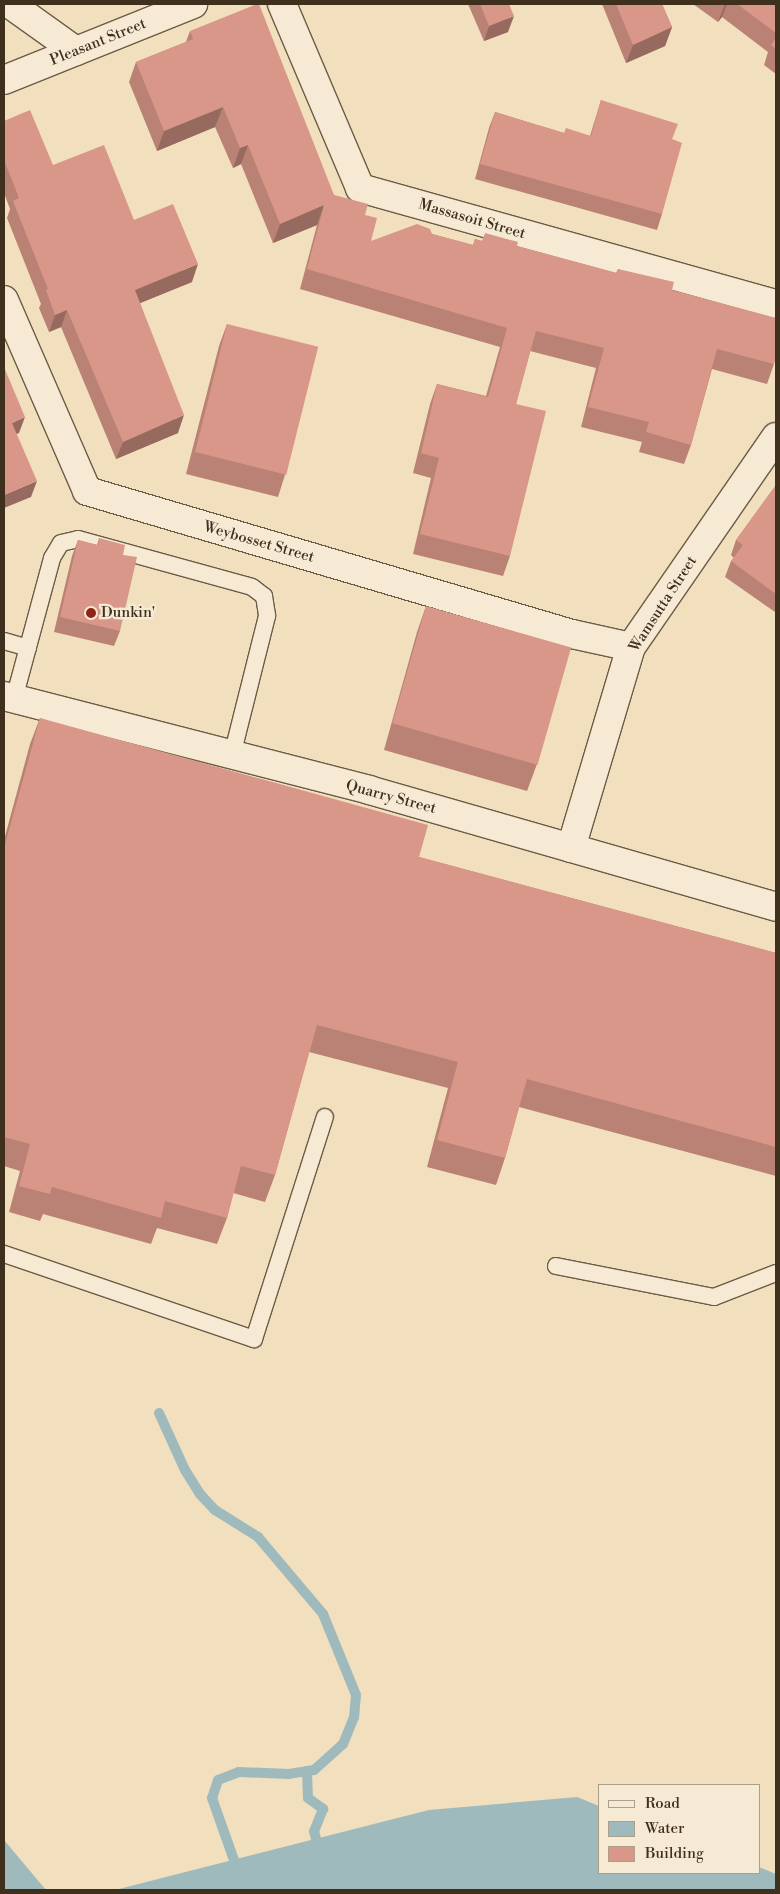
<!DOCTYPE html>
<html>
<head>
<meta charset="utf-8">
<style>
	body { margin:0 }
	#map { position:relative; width:780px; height:1894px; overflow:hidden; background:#f1dfbe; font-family:"Libre Bodoni",serif }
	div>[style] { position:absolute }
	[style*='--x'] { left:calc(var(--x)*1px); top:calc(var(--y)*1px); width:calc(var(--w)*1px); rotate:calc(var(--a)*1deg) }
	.water>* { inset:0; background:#9fbabc }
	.stream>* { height:10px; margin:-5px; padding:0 5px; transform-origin:5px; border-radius:5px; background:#9fbabc }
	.roads { filter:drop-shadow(1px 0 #6b5c45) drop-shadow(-1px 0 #6b5c45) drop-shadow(0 1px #6b5c45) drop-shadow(0 -1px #6b5c45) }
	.service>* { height:16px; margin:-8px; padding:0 8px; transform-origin:8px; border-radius:8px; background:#f6ead5 }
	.minor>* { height:28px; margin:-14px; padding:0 14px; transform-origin:14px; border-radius:14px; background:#f6ead5 }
	.tertiary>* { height:28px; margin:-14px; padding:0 14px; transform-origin:14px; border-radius:14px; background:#f6ead5 }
	.secondary>* { height:28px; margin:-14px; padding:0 14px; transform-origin:14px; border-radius:14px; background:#f6ead5 }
	.wall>* { inset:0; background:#ba8275 }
	.shaded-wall>* { inset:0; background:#976a5f }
	.building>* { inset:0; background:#d89788; transform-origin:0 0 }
	.dots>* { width:14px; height:14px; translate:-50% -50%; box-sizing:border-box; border:2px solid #f6ead5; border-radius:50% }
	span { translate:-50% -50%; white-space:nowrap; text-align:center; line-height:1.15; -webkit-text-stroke:4.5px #f6ead5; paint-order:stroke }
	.street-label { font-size:15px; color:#3e301d }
	.poi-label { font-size:15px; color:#3e301d }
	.left { translate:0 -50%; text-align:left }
	.frame { position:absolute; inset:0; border:5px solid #3e301d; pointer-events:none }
	.legend { position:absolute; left:598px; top:1784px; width:162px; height:90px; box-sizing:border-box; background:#f6ead5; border:1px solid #aca08b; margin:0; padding:6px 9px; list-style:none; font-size:15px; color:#3e301d }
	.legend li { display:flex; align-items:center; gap:10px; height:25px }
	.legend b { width:25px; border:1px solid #aca08b }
</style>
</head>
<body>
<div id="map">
	<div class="water">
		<div style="clip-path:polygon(577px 1797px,599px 1806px,599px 1873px,759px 1873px,759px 1867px,776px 1874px,776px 1890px,115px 1890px,429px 1810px)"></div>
		<div style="clip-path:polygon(4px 1840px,46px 1890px,4px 1890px)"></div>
	</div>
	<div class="stream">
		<div style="--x:159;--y:1413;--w:63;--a:65.5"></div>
		<div style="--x:185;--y:1470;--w:28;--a:58"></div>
		<div style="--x:200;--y:1494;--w:22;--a:47"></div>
		<div style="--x:215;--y:1510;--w:51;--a:32.1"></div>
		<div style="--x:258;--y:1537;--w:101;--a:49.8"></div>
		<div style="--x:323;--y:1614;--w:87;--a:67.8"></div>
		<div style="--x:356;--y:1695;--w:22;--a:95"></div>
		<div style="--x:354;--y:1717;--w:29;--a:112"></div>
		<div style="--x:343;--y:1744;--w:39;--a:138"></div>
		<div style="--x:314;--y:1770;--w:25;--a:171"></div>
		<div style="--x:289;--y:1774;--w:50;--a:-177.7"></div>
		<div style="--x:239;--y:1772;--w:22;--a:159"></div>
		<div style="--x:218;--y:1780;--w:19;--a:108"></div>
		<div style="--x:212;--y:1798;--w:66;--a:70.5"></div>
		<div style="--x:307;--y:1771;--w:27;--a:88"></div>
		<div style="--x:308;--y:1798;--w:19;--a:36"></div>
		<div style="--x:323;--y:1809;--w:24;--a:112"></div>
		<div style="--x:314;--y:1831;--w:8;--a:76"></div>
	</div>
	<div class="roads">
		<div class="service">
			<div style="--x:4;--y:641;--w:25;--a:16"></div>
			<div style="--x:14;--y:699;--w:146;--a:-74.9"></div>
			<div style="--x:52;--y:558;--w:17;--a:-59"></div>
			<div style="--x:61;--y:543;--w:17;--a:-13"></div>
			<div style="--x:78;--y:539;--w:180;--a:15.4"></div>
			<div style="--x:252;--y:587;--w:15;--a:37"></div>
			<div style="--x:264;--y:596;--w:20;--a:81"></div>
			<div style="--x:267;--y:616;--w:143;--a:104.1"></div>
			<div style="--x:4;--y:1254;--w:264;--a:18.8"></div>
			<div style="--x:254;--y:1339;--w:233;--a:-72.3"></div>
			<div style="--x:556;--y:1266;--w:161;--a:11.1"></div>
			<div style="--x:714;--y:1297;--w:66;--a:-21.2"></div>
		</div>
		<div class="minor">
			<div style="--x:10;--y:4;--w:81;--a:35.5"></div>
			<div style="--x:282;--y:4;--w:200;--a:67"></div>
			<div style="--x:360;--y:188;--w:432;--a:15.6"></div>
			<div style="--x:4;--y:300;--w:208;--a:66.5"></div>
			<div style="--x:87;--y:491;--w:506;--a:16.43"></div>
			<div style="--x:572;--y:634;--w:60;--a:12.4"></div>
			<div style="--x:571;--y:848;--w:210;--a:-73.4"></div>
			<div style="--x:631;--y:647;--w:255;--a:-55.4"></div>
		</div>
		<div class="tertiary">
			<div style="--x:4;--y:696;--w:377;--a:14.4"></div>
			<div style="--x:369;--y:790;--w:423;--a:16"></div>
		</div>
		<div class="secondary">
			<div style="--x:4;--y:80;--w:204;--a:-21.9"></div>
		</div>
	</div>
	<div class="wall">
		<div style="clip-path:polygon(468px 4px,509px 4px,508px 32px,484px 41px)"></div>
		<div style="clip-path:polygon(602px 4px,662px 4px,672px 27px,665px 46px,626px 63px)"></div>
		<div style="clip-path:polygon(693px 4px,776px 4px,776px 74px,764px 65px,768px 52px,722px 17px,718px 22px)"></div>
		<div style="clip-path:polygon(190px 31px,334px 195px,365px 215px,371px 241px,432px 234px,473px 245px,475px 239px,482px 241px,517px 246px,616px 273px,618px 269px,672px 290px,774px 364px,767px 384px,712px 369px,691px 445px,684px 464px,639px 452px,642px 442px,581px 427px,596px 368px,530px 351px,516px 404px,510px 556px,503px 576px,413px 554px,431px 478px,413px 473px,430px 404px,437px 384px,486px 396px,500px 347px,300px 289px,317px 225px,273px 243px,241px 164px,233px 168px,215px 127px,157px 151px,129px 82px,136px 62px,186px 42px)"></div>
		<div style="clip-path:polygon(601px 100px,672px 139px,662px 214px,657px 230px,475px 179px,489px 128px,495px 112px,564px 133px,590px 136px)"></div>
		<div style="clip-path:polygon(4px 121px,53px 165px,134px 220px,192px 282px,140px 303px,178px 433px,116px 459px,61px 327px,49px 332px,39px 308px,41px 304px,7px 218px,10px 209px,4px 193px)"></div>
		<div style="clip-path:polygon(227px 324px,285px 475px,278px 497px,186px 474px,219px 346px)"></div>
		<div style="clip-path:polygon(776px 485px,776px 611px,775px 612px,725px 577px,731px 561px,734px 558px,731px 555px,736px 540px)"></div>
		<div style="clip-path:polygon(99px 538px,123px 555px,120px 631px,114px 646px,54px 632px,72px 556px,78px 540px,97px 545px)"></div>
		<div style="clip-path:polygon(426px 606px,537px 764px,527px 791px,384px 750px,417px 632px)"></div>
		<div style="clip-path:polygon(40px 718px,419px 857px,776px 953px,776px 1176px,519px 1107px,505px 1158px,496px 1185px,427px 1167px,448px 1088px,309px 1052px,275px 1175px,265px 1202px,233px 1193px,227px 1218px,217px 1244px,157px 1228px,151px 1244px,43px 1214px,40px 1221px,9px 1212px,20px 1171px,4px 1166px,4px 840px,30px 744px)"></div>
	</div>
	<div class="shaded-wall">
		<div style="clip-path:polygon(725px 4px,727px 4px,722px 17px,718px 22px)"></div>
		<div style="clip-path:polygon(514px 16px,508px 32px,484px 41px,489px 26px)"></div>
		<div style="clip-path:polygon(672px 27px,665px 46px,626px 63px,633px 45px)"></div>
		<div style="clip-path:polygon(223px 107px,215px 127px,157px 151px,164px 131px)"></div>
		<div style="clip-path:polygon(248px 145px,241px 164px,233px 168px,240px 148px)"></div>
		<div style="clip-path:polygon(324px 205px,317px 225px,273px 243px,280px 224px)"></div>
		<div style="clip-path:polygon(198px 264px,192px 282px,128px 308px,135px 290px)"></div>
		<div style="clip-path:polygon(67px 310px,61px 327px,49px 332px,55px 315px)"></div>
		<div style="clip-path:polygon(184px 415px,178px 433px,116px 459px,123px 442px)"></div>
		<div style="clip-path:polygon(25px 417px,19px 433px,7px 438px,12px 423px)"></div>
		<div style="clip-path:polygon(37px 481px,31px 497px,4px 508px,4px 495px)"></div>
	</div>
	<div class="building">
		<div style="clip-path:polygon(257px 4px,259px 4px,334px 195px,368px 204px,365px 215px,377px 218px,371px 241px,417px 224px,430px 229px,432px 234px,473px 245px,475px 239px,482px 241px,485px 233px,518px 242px,517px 246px,617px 273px,618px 269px,674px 282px,672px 290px,776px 318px,776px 358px,774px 364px,717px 349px,691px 445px,646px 432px,649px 422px,588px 407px,604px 348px,536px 331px,516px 404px,546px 411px,510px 556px,420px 534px,439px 458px,421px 453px,437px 384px,488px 397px,507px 328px,307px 269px,324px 205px,280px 224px,248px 145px,240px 148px,223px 107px,164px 131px,136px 62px,193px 39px,190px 31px)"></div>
		<div style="clip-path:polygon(480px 4px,509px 4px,514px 16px,489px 26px)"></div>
		<div style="clip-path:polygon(616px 4px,662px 4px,672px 27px,633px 45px)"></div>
		<div style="clip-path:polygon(737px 4px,776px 4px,776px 33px)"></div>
		<div style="clip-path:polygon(776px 38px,776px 49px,771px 45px)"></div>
		<div style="clip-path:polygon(601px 100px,678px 124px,672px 139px,682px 143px,662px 214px,480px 164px,495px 112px,564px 133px,566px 128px,591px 136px)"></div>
		<div style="clip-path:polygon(30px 110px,53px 165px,104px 145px,134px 220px,173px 204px,198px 264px,135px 290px,184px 415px,123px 442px,67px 310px,55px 315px,46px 290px,48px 289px,13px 201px,19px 198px,4px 160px,4px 121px)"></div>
		<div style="left:227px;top:324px;width:94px;height:132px;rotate:14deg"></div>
		<div style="clip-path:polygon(4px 367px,25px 417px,12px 423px,37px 481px,4px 495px)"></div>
		<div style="clip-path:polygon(776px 485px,776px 594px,731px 561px,743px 545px,736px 540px)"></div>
		<div style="clip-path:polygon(99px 538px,125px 545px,123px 555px,137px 557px,120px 631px,60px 617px,78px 540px,98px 545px)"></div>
		<div style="left:426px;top:606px;width:151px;height:122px;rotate:16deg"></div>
		<div style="clip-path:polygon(40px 718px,428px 825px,419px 857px,776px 953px,776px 1147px,527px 1079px,505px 1158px,437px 1140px,458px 1062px,317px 1025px,275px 1175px,241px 1166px,227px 1218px,165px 1201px,161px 1218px,52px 1187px,50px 1194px,19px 1186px,30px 1144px,4px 1137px,4px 848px)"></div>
	</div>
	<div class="dots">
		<div style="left:91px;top:613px;background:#8f2418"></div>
	</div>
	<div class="street-label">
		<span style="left:98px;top:42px;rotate:-22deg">Pleasant Street</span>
		<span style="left:472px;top:219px;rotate:16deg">Massasoit Street</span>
		<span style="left:259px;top:542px;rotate:16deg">Weybosset Street</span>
		<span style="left:663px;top:604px;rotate:-57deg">Wamsutta Street</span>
		<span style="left:391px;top:797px;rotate:15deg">Quarry Street</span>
	</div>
	<div class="poi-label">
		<span class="left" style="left:101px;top:613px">Dunkin'</span>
	</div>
	<div class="frame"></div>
	<ul class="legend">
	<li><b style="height:6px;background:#f6ead5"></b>Road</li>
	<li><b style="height:14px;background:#9fbabc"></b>Water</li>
	<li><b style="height:14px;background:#d89788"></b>Building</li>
	</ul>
</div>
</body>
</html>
